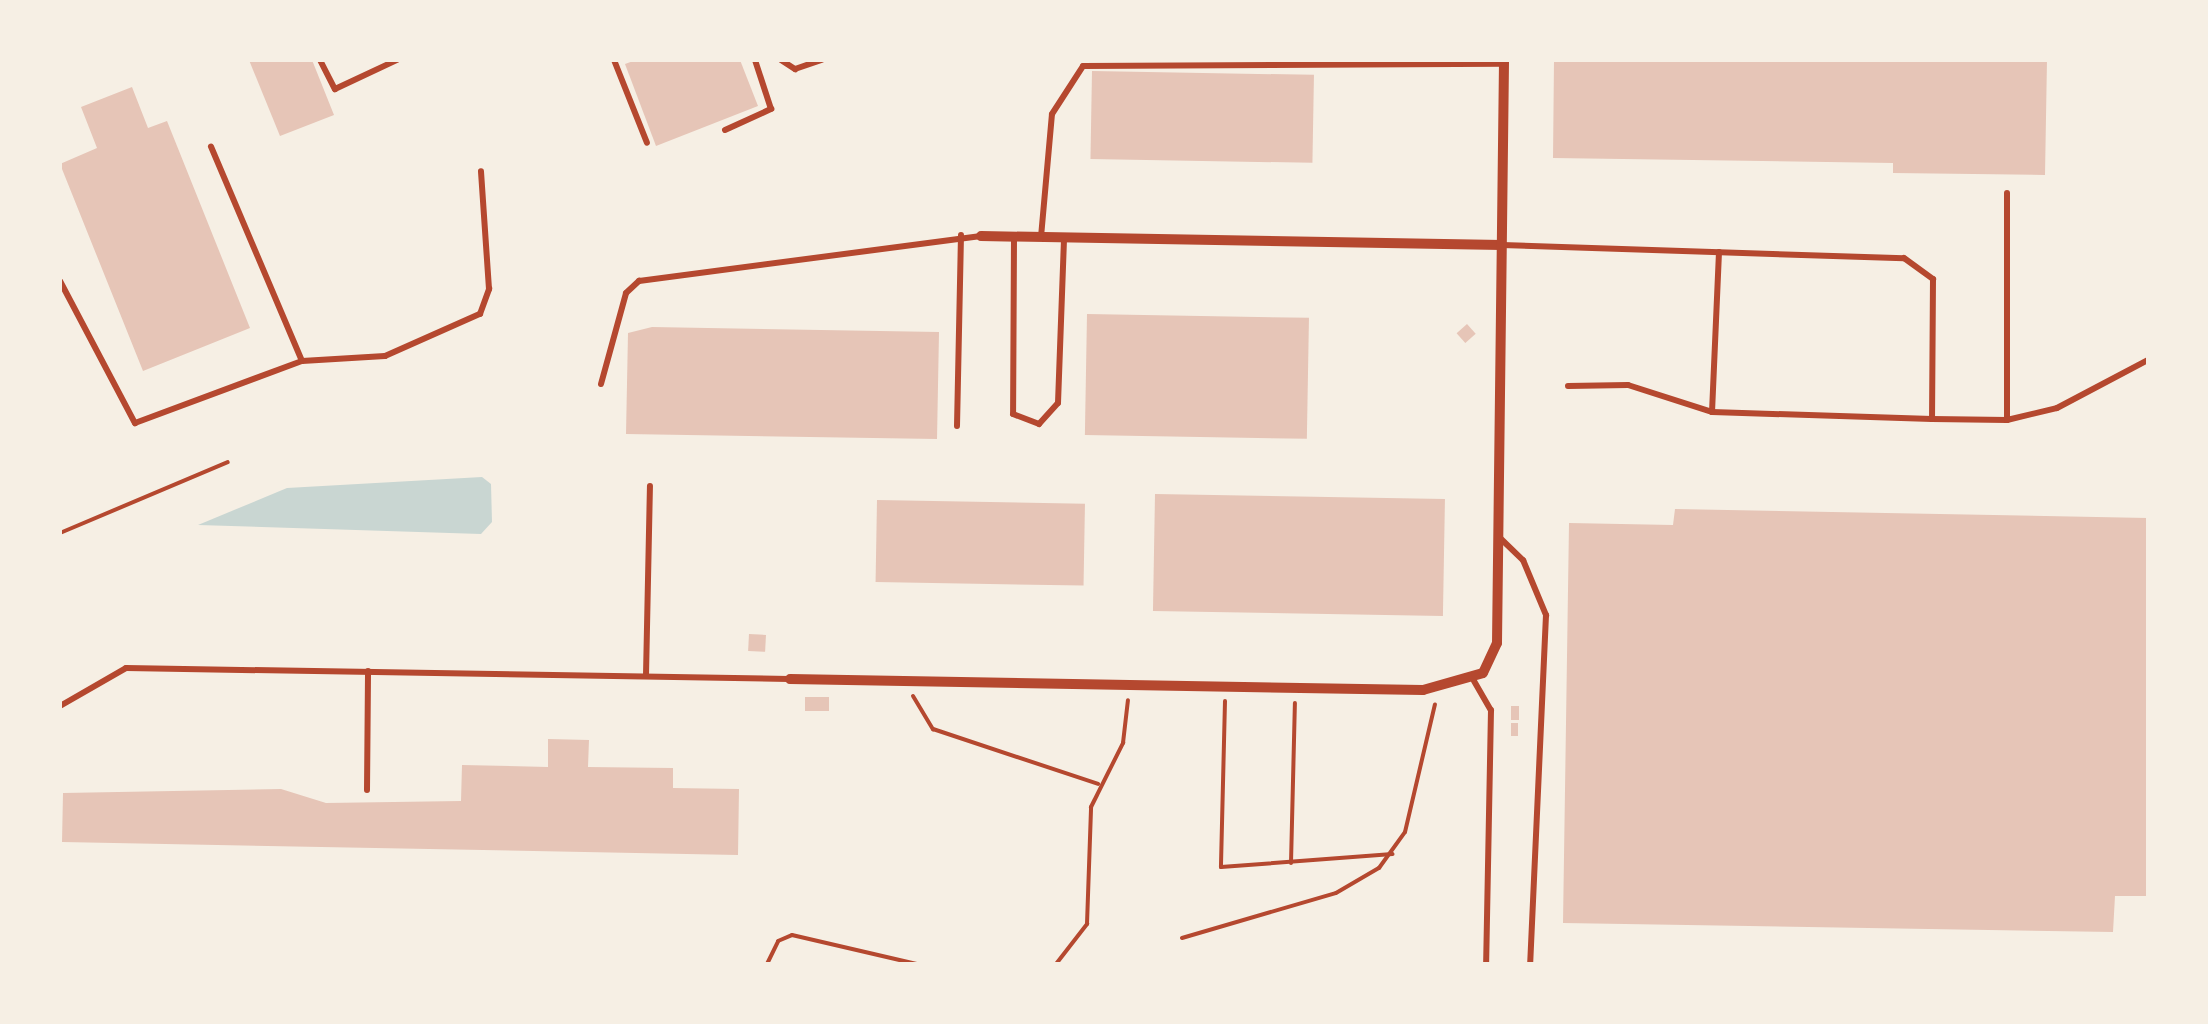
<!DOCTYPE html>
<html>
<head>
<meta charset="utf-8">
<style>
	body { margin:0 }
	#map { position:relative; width:2208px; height:1024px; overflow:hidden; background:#f6efe4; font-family:"Asap Condensed",sans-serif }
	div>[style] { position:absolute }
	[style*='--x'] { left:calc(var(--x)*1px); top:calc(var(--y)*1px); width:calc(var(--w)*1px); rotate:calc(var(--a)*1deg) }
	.water>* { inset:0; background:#c9d6d2 }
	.building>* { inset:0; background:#e6c5b7; transform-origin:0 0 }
	.path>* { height:4px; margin:-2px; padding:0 2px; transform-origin:2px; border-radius:2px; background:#b5482f }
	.service>* { height:6px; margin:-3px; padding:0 3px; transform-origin:3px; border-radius:3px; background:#b5482f }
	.minor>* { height:10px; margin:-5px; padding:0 5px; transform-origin:5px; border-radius:5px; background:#b5482f }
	span { translate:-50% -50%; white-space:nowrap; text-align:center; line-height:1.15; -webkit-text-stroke:9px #f6efe4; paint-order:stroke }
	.frame { position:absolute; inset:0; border:62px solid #f6efe4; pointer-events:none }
</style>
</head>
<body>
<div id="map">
	<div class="water">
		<div style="clip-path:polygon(482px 477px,491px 484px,492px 522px,481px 534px,198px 525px,287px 488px)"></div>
	</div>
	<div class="building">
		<div style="clip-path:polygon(249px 60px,312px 60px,334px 115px,280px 136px)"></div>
		<div style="clip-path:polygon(636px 60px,740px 60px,758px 106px,656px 146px,625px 64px)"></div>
		<div style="clip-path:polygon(1554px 60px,2047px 60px,2045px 175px,1893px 173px,1893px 163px,1553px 158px)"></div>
		<div style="left:1092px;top:71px;width:222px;height:88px;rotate:1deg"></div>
		<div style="clip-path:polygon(132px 87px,148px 128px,167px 121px,250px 328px,143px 371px,60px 164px,97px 148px,81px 107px)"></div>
		<div style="left:1087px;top:314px;width:222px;height:121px;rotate:1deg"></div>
		<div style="left:1467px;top:324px;width:13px;height:14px;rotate:48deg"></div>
		<div style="clip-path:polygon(652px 327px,939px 332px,937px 439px,626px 434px,628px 333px)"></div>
		<div style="left:1155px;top:494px;width:290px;height:117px;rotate:1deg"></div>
		<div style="left:877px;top:500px;width:208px;height:82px;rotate:1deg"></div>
		<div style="clip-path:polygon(1675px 509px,2148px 518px,2148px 896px,2115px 896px,2113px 932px,1563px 923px,1569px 523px,1673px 525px)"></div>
		<div style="left:749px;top:634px;width:17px;height:17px;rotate:3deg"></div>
		<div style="left:805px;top:697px;width:24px;height:14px"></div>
		<div style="left:1511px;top:706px;width:8px;height:14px"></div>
		<div style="left:1511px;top:723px;width:7px;height:13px"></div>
		<div style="clip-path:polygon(548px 739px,589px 740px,588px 767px,673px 768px,673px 788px,739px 789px,738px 855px,62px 842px,63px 793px,281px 789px,326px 803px,461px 801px,462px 765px,548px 767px)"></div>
	</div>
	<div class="path">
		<div style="--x:60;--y:533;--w:182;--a:-22.9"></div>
		<div style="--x:913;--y:696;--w:39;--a:59"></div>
		<div style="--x:933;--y:729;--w:174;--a:18.4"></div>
		<div style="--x:1225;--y:701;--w:166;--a:91.4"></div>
		<div style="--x:1221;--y:867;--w:172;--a:-4.3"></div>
		<div style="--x:1291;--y:863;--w:160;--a:-88.6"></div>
		<div style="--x:1182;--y:938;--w:160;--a:-16.3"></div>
		<div style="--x:1336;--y:893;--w:50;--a:-30.2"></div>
		<div style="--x:1379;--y:868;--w:44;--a:-54.2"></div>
		<div style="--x:1405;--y:832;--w:131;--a:-76.8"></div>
		<div style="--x:767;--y:964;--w:25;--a:-64"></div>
		<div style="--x:778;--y:941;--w:15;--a:-23"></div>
		<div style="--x:792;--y:935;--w:128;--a:13.1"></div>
		<div style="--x:1056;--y:964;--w:51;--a:-52.2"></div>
		<div style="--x:1087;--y:924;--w:117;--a:-88"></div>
		<div style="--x:1091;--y:807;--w:72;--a:-63.4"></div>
		<div style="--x:1123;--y:743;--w:43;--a:-83.4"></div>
	</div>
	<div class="service">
		<div style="--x:320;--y:60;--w:33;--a:63"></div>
		<div style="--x:335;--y:89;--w:68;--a:-25.1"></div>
		<div style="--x:614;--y:60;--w:89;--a:68.3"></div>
		<div style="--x:781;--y:60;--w:17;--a:33"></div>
		<div style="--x:795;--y:69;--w:28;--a:-19"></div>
		<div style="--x:725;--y:130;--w:51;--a:-24.5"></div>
		<div style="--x:771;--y:109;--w:52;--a:-108.1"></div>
		<div style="--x:2007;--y:193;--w:227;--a:90"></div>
		<div style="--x:1041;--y:237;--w:123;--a:-84.9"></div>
		<div style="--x:1052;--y:114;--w:57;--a:-57.1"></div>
		<div style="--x:1083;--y:66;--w:420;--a:-0.3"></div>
		<div style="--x:1014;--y:238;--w:176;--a:90.3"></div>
		<div style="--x:1013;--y:414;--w:28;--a:21"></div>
		<div style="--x:1039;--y:424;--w:28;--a:-48"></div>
		<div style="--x:1058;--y:403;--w:166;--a:-87.9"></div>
		<div style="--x:1502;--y:245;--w:402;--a:1.9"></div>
		<div style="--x:1904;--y:258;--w:36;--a:36"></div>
		<div style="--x:1933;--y:279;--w:140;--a:90.4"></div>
		<div style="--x:1932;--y:419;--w:75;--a:0.8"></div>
		<div style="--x:2007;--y:420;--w:51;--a:-13.5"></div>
		<div style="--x:2057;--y:408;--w:103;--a:-27.8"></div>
		<div style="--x:1719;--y:252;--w:160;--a:92.5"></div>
		<div style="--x:1712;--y:412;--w:220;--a:1.8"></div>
		<div style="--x:60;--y:281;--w:161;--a:62.2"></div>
		<div style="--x:135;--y:423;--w:178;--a:-20.4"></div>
		<div style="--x:302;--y:361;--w:233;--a:-113"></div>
		<div style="--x:302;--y:361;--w:83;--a:-3.4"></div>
		<div style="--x:385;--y:356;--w:104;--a:-23.9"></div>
		<div style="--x:480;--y:314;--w:27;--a:-70"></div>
		<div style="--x:489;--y:289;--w:118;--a:-93.9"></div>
		<div style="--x:601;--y:384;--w:94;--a:-74.6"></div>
		<div style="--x:626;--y:293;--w:18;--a:-43"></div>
		<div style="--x:639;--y:281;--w:345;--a:-7.5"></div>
		<div style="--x:1568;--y:386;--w:60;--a:-1"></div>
		<div style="--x:1628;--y:385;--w:88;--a:17.8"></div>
		<div style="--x:957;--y:426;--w:191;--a:-88.8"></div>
		<div style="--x:1498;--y:536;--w:35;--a:44"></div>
		<div style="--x:1523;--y:560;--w:60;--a:67.3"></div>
		<div style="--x:1546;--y:615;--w:349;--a:92.6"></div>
		<div style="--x:646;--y:675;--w:189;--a:-88.8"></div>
		<div style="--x:1474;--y:681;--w:34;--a:60"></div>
		<div style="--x:1491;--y:710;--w:254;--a:91.1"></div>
		<div style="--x:60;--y:706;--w:76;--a:-29.9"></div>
		<div style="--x:126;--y:668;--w:663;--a:0.95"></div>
		<div style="--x:367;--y:790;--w:119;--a:-89.5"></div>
	</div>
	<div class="minor">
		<div style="--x:981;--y:236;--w:521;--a:0.99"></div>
		<div style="--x:790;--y:679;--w:633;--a:1"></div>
		<div style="--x:1423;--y:690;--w:62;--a:-15.8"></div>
		<div style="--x:1483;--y:673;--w:33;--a:-65"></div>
		<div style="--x:1497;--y:643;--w:583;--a:-89.31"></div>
	</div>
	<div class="frame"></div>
</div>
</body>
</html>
